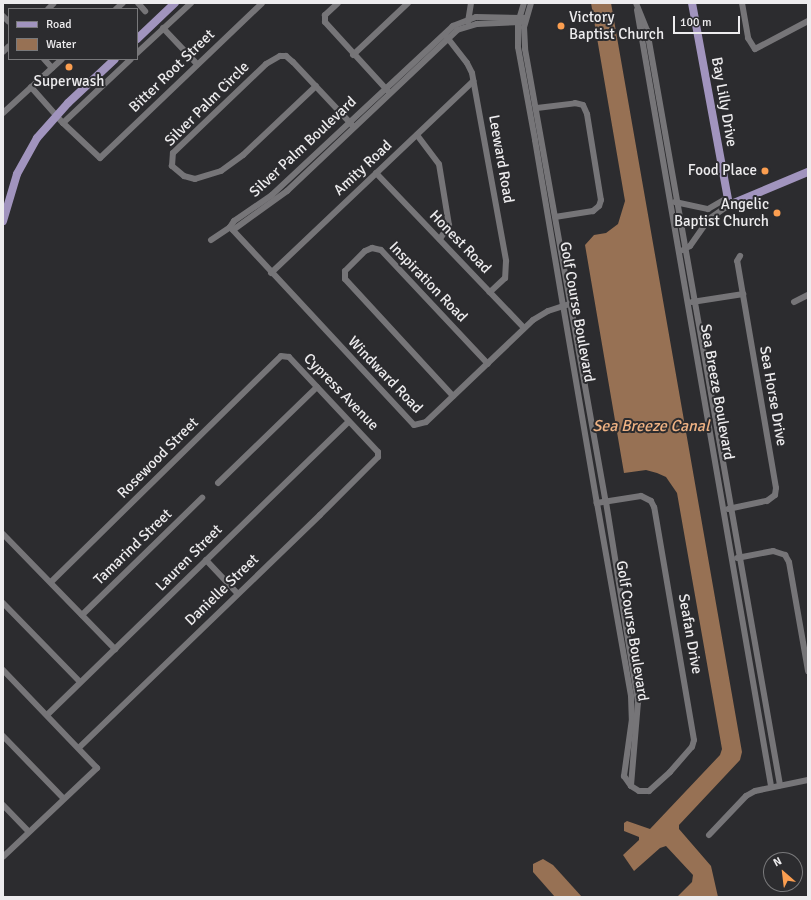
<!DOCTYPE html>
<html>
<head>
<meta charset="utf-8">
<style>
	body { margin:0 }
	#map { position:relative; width:811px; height:900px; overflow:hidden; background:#2c2c2f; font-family:Signika,sans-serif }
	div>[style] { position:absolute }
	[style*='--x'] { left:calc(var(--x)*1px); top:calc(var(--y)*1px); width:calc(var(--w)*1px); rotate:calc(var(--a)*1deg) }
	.water>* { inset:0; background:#977154 }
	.minor>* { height:6px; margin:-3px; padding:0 3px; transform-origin:3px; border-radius:3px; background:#767578 }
	.major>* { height:8px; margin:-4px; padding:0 4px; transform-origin:4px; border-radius:4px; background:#a194be }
	.dots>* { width:11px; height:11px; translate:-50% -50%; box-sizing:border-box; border:2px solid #2c2c2f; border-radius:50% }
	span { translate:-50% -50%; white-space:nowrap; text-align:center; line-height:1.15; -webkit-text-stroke:4px #2c2c2f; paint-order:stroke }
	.poi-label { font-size:15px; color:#edecee }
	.left { translate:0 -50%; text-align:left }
	.right { translate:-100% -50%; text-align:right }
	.street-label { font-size:15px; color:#edecee }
	.water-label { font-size:16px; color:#efb283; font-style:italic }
	.frame { position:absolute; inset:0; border:4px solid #edecee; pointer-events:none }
	.legend { position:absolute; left:8px; top:8px; width:130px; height:52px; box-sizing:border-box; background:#2c2c2f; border:1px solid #79797b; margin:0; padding:5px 7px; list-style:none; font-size:12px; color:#edecee }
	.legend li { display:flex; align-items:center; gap:8px; height:20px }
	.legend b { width:20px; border:1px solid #79797b }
	.north { position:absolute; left:763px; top:852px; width:40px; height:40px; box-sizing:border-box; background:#2c2c2f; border:1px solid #79797b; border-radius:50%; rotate:332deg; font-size:11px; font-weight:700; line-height:16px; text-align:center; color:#edecee }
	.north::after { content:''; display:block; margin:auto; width:14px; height:18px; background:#fb9e50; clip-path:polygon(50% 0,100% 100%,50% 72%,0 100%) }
	.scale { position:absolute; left:673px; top:16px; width:67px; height:18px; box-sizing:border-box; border:2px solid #edecee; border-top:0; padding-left:5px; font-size:12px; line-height:14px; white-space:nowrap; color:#edecee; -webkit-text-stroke:3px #2c2c2f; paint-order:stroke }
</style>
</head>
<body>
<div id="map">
	<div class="water">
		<div style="clip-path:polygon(591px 3px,611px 3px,742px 752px,740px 760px,679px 825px,679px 829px,711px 866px,718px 897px,677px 897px,692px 882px,693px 875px,666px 846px,660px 848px,634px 871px,623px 855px,639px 840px,639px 837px,624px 831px,624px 823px,627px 821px,650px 829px,720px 755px,722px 749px,677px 493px,666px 477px,657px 473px,646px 470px,624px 473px,585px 245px,594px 235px,606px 233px,618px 224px,625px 201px)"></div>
		<div style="clip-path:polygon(543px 859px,553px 865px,582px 897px,555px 897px,533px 872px,533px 864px)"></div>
	</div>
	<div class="minor">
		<div style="--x:138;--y:3;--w:11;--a:49"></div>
		<div style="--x:338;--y:3;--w:18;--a:137"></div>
		<div style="--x:325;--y:15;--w:7;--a:90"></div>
		<div style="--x:325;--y:22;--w:93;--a:47.6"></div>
		<div style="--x:524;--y:3;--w:21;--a:107"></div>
		<div style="--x:518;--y:23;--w:24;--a:90"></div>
		<div style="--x:518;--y:47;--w:95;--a:79.6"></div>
		<div style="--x:535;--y:140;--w:167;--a:80.4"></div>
		<div style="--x:563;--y:305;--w:201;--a:80.3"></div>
		<div style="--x:597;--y:503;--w:196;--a:80"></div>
		<div style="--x:631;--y:696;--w:23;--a:88"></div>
		<div style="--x:632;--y:719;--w:58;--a:98"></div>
		<div style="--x:624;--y:776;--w:12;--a:55"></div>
		<div style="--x:631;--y:786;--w:9;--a:32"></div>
		<div style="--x:639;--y:791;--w:10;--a:0"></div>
		<div style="--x:649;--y:791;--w:28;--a:-42"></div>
		<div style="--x:670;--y:772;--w:33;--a:-49"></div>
		<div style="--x:692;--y:747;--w:7;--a:-74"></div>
		<div style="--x:694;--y:740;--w:236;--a:-99.7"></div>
		<div style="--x:654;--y:507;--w:7;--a:-117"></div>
		<div style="--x:651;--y:501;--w:11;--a:-153"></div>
		<div style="--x:641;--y:496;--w:45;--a:171"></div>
		<div style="--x:531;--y:3;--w:25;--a:106"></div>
		<div style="--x:524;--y:27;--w:22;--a:87"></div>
		<div style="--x:525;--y:49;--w:460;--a:79.9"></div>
		<div style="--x:606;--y:502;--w:203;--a:80.9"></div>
		<div style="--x:638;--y:702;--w:84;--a:94.8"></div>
		<div style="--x:636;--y:3;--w:29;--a:68"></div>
		<div style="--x:647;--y:30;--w:767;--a:80.01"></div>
		<div style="--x:742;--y:3;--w:36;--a:80"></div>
		<div style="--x:748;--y:38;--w:13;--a:58"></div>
		<div style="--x:755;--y:49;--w:60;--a:-27.8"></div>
		<div style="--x:48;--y:9;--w:8;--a:-45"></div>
		<div style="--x:116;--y:9;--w:9;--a:-41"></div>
		<div style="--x:637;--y:10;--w:787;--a:80.2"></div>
		<div style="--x:3;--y:16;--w:8;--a:45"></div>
		<div style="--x:526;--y:18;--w:50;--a:-178.9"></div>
		<div style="--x:476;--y:17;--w:25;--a:159"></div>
		<div style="--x:453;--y:26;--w:248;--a:137"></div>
		<div style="--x:272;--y:195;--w:46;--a:145.6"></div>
		<div style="--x:234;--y:221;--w:7;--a:124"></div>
		<div style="--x:230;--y:227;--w:270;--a:47.1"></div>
		<div style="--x:414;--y:425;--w:12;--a:-14"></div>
		<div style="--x:426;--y:422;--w:148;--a:-43.6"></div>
		<div style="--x:533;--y:320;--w:17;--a:-31"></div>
		<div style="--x:548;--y:311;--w:23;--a:-18"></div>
		<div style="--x:468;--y:22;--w:19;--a:-81"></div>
		<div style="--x:163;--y:28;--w:50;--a:46.6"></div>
		<div style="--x:446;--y:36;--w:34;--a:52"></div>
		<div style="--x:467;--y:63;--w:11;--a:63"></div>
		<div style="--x:472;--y:73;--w:191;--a:79.7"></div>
		<div style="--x:506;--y:261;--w:17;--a:93"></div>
		<div style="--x:505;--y:278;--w:21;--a:137"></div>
		<div style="--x:3;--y:52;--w:8;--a:-45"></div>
		<div style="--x:137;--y:53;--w:74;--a:-42.8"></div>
		<div style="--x:353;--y:55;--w:76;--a:-43.4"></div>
		<div style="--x:44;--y:59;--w:12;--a:48"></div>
		<div style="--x:316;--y:86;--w:100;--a:136.6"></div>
		<div style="--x:243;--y:155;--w:27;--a:144"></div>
		<div style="--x:221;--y:171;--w:27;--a:163"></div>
		<div style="--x:195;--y:179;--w:11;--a:-165"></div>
		<div style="--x:184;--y:176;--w:16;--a:-140"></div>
		<div style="--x:172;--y:166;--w:13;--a:-86"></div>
		<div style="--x:173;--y:153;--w:129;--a:-43.7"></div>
		<div style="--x:266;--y:64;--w:16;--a:-30"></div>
		<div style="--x:280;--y:56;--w:6;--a:0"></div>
		<div style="--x:286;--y:56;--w:9;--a:41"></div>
		<div style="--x:293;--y:62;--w:89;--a:46.8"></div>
		<div style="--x:31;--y:87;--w:48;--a:48.4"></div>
		<div style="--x:63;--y:123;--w:51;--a:43.4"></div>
		<div style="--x:100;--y:158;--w:224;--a:-43.7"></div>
		<div style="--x:537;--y:108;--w:38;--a:-7"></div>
		<div style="--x:575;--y:103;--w:8;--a:14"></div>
		<div style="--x:583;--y:105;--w:10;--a:66"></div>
		<div style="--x:587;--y:114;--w:87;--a:80.8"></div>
		<div style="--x:601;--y:200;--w:6;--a:108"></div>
		<div style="--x:599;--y:206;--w:8;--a:140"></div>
		<div style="--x:593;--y:211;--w:37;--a:171"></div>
		<div style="--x:3;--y:113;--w:80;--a:-42.5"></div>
		<div style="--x:63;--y:123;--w:93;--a:-43.3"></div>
		<div style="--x:417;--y:135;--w:36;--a:53"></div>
		<div style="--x:439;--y:164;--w:62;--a:80.7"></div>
		<div style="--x:449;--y:225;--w:17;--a:123"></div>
		<div style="--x:376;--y:173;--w:214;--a:46.3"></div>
		<div style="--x:675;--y:202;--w:34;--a:12"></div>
		<div style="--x:708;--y:209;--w:22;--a:-30"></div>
		<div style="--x:233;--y:230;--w:67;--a:-35.8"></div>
		<div style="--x:287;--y:191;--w:234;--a:-43.4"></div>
		<div style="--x:457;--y:30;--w:21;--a:-17"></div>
		<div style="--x:477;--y:24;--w:44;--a:-2.6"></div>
		<div style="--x:211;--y:240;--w:23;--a:-34"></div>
		<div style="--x:683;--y:250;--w:8;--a:-30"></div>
		<div style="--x:690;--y:246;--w:33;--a:-55"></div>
		<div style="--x:709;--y:219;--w:24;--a:-35"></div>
		<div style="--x:271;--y:273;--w:279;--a:-43.5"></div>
		<div style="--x:692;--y:302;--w:52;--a:-8.9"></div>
		<div style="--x:794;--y:302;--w:16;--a:-27"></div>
		<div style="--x:453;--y:396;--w:159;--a:-132.7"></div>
		<div style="--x:345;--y:279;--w:8;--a:-90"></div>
		<div style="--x:345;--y:271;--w:28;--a:-45"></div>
		<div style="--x:365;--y:251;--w:8;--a:-23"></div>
		<div style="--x:372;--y:248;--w:9;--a:13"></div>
		<div style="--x:381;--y:250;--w:156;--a:46.8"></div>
		<div style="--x:218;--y:483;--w:138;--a:-44.1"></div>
		<div style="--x:728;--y:509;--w:40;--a:-12"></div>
		<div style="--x:767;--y:501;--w:10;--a:-37"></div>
		<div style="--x:775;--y:495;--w:7;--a:-82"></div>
		<div style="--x:776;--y:488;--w:230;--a:-99.7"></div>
		<div style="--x:737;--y:261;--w:6;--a:-59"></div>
		<div style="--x:3;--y:534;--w:161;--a:45.8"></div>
		<div style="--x:737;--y:558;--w:37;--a:-11"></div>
		<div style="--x:773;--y:551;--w:13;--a:18"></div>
		<div style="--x:785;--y:555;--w:8;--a:60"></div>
		<div style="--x:789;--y:562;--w:111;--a:80.1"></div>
		<div style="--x:206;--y:560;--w:45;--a:46.8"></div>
		<div style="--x:51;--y:582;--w:322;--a:-44.5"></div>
		<div style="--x:281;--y:356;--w:8;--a:7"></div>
		<div style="--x:289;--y:357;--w:130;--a:46.9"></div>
		<div style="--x:378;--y:452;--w:5;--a:90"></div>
		<div style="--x:378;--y:457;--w:82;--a:135"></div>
		<div style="--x:320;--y:515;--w:335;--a:136"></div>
		<div style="--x:3;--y:603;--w:110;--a:45.7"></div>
		<div style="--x:82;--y:615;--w:168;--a:-44.3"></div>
		<div style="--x:3;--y:670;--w:136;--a:46.2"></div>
		<div style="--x:97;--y:768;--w:129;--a:136.6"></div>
		<div style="--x:47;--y:715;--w:421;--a:-44.2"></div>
		<div style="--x:3;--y:736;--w:86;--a:45.9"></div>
		<div style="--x:3;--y:805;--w:37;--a:46"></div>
		<div style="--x:709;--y:835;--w:54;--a:-46.5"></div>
		<div style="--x:746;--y:796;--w:10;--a:-29"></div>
		<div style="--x:755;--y:791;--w:54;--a:-11.7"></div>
	</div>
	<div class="major">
		<div style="--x:692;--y:3;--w:205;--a:79.6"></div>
		<div style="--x:729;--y:205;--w:86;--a:-22.7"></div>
		<div style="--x:137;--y:39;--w:52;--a:-43.5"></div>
		<div style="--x:3;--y:221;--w:49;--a:-73.4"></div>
		<div style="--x:17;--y:174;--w:41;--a:-60.9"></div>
		<div style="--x:37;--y:138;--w:47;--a:-48.5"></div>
		<div style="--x:68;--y:103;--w:64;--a:-43.1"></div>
	</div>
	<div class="dots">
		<div style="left:561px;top:26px;background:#fb9e50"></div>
		<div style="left:69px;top:67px;background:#fb9e50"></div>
		<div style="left:765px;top:171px;background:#fb9e50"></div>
		<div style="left:777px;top:213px;background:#fb9e50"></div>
	</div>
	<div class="poi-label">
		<span class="left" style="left:569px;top:26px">Victory<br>Baptist Church</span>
		<span style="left:69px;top:82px">Superwash</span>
		<span class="right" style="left:757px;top:171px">Food Place</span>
		<span class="right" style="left:769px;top:213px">Angelic<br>Baptist Church</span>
	</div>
	<div class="street-label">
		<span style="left:172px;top:71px;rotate:-44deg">Bitter Root Street</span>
		<span style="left:724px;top:102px;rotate:80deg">Bay Lilly Drive</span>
		<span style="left:207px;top:104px;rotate:-45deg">Silver Palm Circle</span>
		<span style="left:303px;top:147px;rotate:-43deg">Silver Palm Boulevard</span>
		<span style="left:501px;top:159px;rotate:80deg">Leeward Road</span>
		<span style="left:363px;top:168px;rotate:-43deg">Amity Road</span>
		<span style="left:460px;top:242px;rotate:46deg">Honest Road</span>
		<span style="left:428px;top:282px;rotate:46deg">Inspiration Road</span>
		<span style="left:577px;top:312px;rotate:80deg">Golf Course Boulevard</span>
		<span style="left:385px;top:375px;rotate:46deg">Windward Road</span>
		<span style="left:341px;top:392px;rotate:46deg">Cypress Avenue</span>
		<span style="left:717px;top:392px;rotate:80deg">Sea Breeze Boulevard</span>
		<span style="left:773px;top:396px;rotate:80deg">Sea Horse Drive</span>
		<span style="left:158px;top:458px;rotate:-45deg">Rosewood Street</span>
		<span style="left:133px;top:547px;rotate:-44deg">Tamarind Street</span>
		<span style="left:189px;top:558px;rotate:-45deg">Lauren Street</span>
		<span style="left:222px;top:590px;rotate:-44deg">Danielle Street</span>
		<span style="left:632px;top:631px;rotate:81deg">Golf Course Boulevard</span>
		<span style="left:690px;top:634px;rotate:80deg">Seafan Drive</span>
	</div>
	<div class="water-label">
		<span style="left:651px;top:426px">Sea Breeze Canal</span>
	</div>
	<div class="frame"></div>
	<ul class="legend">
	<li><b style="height:5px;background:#a194be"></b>Road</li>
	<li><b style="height:11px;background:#977154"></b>Water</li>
	</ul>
	<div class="north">N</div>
	<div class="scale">100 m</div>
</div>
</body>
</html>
